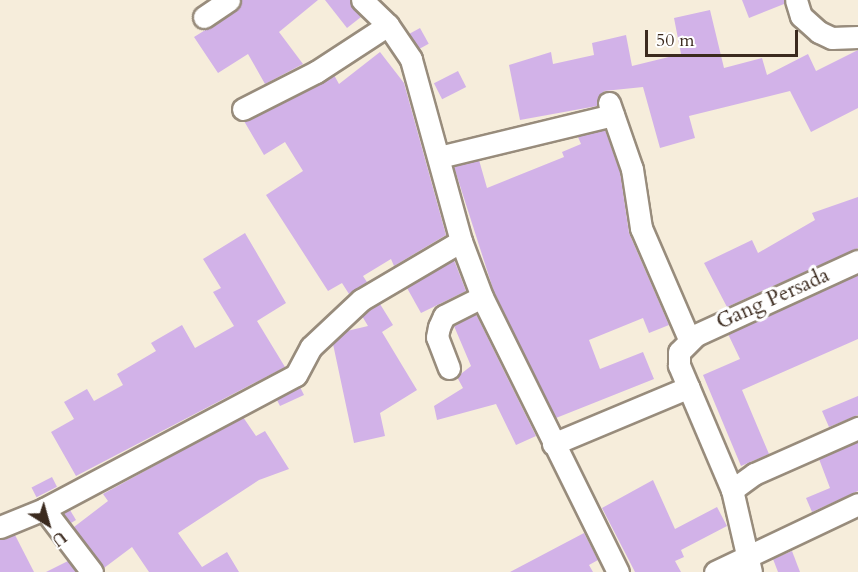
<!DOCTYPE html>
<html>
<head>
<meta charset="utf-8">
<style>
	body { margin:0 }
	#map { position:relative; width:858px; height:572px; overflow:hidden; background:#f6eddb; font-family:Cardo,serif }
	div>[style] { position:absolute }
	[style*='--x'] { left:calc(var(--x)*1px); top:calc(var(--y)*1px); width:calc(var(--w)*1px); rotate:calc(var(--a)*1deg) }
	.building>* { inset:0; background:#d2b2e8; transform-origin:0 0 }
	.roads { filter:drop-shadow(2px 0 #988c7c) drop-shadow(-2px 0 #988c7c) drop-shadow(0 2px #988c7c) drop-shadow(0 -2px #988c7c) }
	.minor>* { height:21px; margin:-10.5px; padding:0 10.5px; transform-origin:10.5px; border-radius:10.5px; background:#fff }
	span { translate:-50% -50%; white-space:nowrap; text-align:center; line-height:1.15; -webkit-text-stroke:6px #fff; paint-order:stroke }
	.street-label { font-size:21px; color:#3b2a1e }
	.north { position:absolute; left:18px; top:494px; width:60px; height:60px; -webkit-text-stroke:4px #fff; paint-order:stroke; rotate:143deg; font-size:16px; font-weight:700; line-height:24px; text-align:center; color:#3b2a1e }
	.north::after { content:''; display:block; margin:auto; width:21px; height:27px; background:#3b2a1e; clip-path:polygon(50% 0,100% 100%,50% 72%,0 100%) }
	.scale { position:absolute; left:645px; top:30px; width:153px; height:27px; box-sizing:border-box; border:3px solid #3b2a1e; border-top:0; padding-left:8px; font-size:18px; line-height:21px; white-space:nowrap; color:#3b2a1e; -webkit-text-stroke:4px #fff; paint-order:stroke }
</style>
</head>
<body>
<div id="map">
	<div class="building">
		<div style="clip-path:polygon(242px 0,318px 0,279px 32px,303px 64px,265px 84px,248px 54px,218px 73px,194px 37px,236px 11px)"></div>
		<div style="clip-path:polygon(325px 0,350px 0,361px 17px,347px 28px)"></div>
		<div style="clip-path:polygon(742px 0,784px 0,784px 4px,749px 18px)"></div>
		<div style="clip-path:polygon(710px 10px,724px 68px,762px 58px,767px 75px,808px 54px,816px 71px,858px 50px,858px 108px,811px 132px,790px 91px,689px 116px,695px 138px,660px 148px,643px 87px,604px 91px,597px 106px,520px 120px,509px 65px,551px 52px,553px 64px,594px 55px,592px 43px,626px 35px,632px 66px,681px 54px,674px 18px)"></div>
		<div style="left:420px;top:28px;width:18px;height:12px;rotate:61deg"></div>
		<div style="clip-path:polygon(380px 52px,404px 83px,446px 235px,394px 266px,391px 259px,363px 276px,367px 282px,349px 294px,342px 283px,328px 291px,266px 195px,303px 171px,285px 142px,264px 155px,244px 121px,334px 75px,339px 84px)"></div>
		<div style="left:458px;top:71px;width:18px;height:27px;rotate:63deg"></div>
		<div style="clip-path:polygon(605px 130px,620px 172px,629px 233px,669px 325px,649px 333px,643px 318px,589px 340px,600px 369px,643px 352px,654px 379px,556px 418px,494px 292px,454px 167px,479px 160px,487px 188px,564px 157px,562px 152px,581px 144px,578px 137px)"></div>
		<div style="clip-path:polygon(858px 197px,858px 248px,727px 307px,704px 263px,752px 240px,758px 253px,815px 220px,812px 213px)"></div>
		<div style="clip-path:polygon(245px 233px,286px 303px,257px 321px,285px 367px,76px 476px,51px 432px,74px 419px,64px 402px,87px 389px,94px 401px,123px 385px,117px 374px,156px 351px,151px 343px,182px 325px,195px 348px,234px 326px,213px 292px,221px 288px,203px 259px)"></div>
		<div style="clip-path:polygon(454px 260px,466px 291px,421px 313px,407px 288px)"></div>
		<div style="clip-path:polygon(858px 275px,858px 339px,742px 390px,769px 454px,741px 466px,703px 375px,740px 359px,728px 334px)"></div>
		<div style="clip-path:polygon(380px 304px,393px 325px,382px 332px,417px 390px,380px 413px,385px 436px,354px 443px,333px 344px,347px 331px,368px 326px,362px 316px)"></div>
		<div style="clip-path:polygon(476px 314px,536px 436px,516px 445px,496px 404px,437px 420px,434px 406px,463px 388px,457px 377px,471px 366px,454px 326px)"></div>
		<div style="clip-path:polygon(300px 387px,304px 395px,280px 406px,277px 400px)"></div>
		<div style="clip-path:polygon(858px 396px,858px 415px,829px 427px,822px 411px)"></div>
		<div style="clip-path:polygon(243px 417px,256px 436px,265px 431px,289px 469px,259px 480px,178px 533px,202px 567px,227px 552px,239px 572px,149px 572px,132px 547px,104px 568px,74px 527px,108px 501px,103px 494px)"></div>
		<div style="clip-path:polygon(858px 442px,858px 491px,812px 512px,806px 498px,830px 488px,819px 459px)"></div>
		<div style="left:52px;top:477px;width:11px;height:23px;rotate:63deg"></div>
		<div style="clip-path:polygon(653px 480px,675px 529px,717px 507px,727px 526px,681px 550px,684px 557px,675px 561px,681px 572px,635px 572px,602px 508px)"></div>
		<div style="clip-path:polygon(70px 510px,76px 520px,71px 523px,63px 513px)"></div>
		<div style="clip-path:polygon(584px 533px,598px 560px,589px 565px,593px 572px,510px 572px)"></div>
		<div style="clip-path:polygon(15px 535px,34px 572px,0 572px,0 539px)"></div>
		<div style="clip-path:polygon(792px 551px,800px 572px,778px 572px,773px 559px)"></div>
		<div style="clip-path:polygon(68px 561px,76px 572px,46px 572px)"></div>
	</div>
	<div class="roads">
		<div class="minor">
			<div style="--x:796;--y:0;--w:17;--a:73"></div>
			<div style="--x:801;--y:16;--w:24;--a:42"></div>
			<div style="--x:819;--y:32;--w:14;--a:25"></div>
			<div style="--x:832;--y:38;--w:26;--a:-2"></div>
			<div style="--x:204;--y:17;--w:30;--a:-34"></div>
			<div style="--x:609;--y:103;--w:70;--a:70.8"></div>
			<div style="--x:632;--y:169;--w:60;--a:81.3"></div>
			<div style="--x:641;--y:228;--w:121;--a:66.6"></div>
			<div style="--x:243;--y:109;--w:82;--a:-26.9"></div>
			<div style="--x:316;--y:72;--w:86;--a:-33.1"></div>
			<div style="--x:439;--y:157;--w:179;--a:-13.6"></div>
			<div style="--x:461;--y:241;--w:60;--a:69.4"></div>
			<div style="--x:482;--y:297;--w:307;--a:63.7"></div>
			<div style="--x:449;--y:368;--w:33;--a:-111"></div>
			<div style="--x:437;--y:337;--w:10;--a:-79"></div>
			<div style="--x:439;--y:327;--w:12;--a:-66"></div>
			<div style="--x:444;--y:316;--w:42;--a:-26.6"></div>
			<div style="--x:553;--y:444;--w:147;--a:-22.7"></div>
			<div style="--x:732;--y:490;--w:136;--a:-113"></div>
			<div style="--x:679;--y:365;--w:13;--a:-90"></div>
			<div style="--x:679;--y:352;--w:24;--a:-45"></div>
			<div style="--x:696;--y:335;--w:178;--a:-24.6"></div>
			<div style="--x:44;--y:509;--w:285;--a:-28"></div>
			<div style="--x:296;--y:375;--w:32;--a:-62"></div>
			<div style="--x:311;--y:347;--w:69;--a:-43.2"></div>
			<div style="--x:361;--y:300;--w:116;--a:-30.5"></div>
			<div style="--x:461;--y:241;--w:189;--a:-105.4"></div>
			<div style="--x:411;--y:59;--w:41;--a:-124.1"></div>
			<div style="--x:388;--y:25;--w:36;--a:-136"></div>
			<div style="--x:0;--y:527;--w:48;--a:-22.2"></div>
			<div style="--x:44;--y:509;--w:79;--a:52.7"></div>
			<div style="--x:715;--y:572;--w:158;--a:-25.4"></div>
			<div style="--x:751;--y:572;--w:84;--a:-103"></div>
			<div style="--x:732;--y:490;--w:27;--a:-36"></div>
			<div style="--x:754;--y:474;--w:114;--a:-23.9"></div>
		</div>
	</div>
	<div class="street-label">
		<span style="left:773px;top:299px;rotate:-24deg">Gang Persada</span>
	</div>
	<div class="north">U</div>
	<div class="scale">50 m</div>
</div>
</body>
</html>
